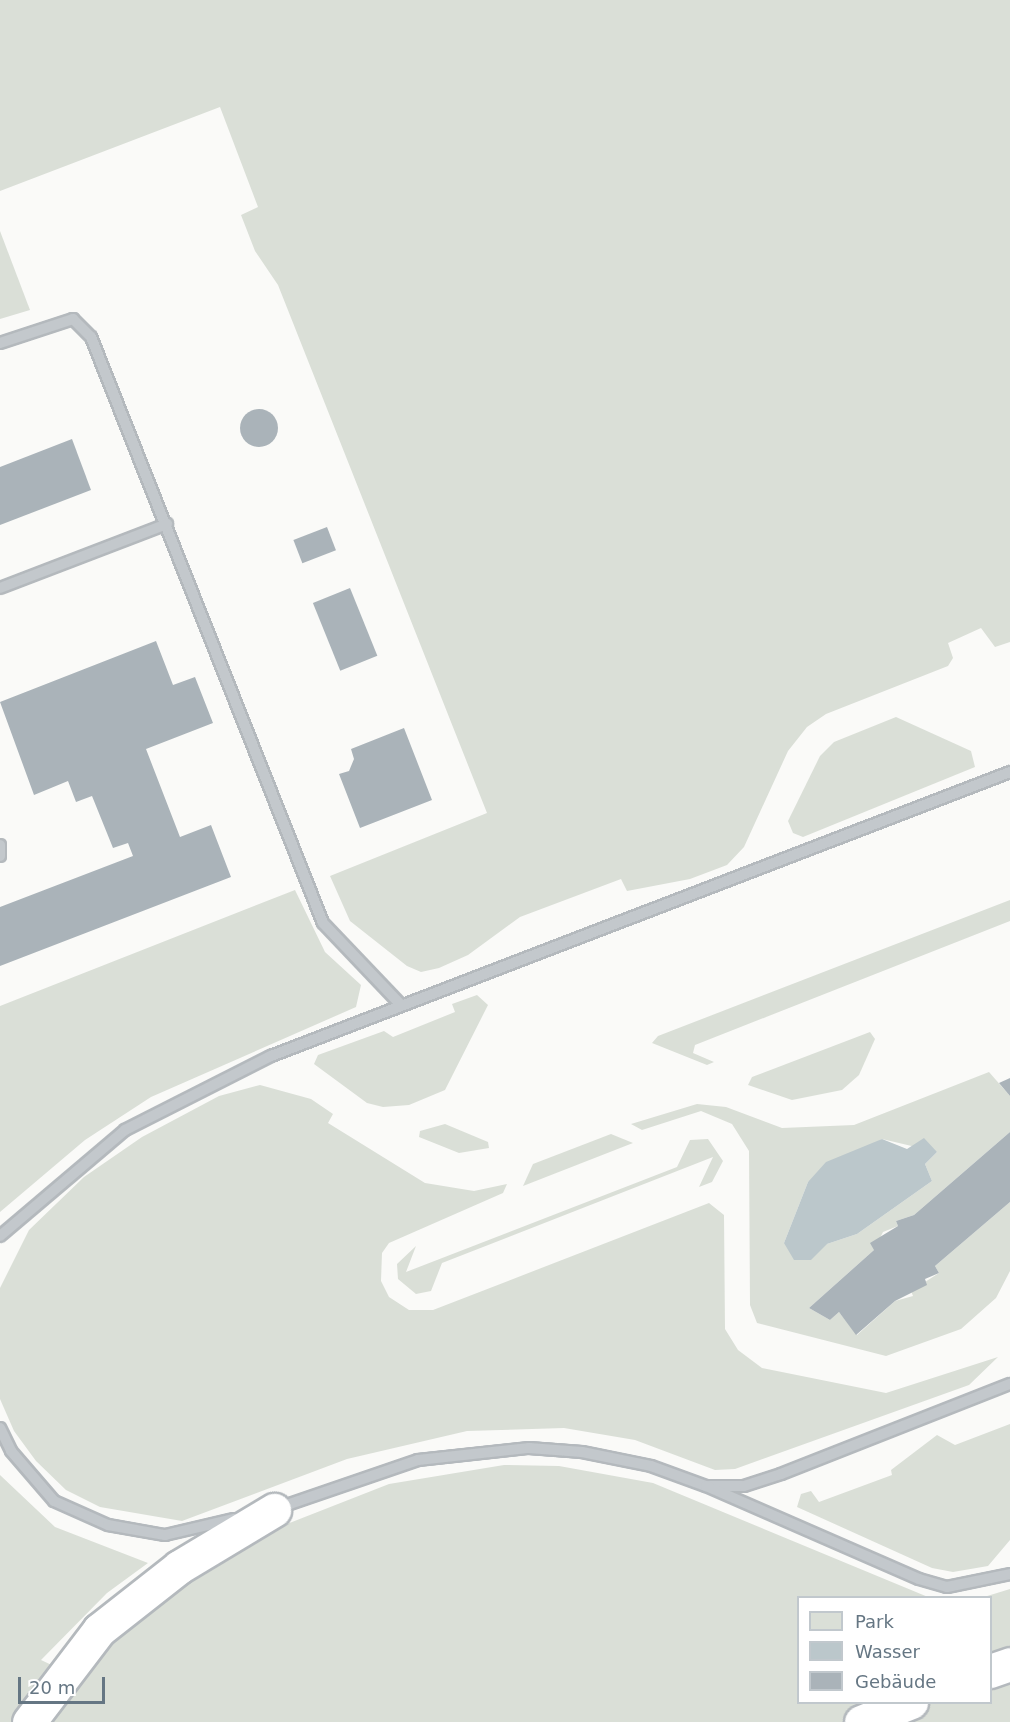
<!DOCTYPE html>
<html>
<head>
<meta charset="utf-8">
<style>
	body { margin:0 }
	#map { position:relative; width:1010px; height:1722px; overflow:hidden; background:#fafaf8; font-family:"DejaVu Sans",sans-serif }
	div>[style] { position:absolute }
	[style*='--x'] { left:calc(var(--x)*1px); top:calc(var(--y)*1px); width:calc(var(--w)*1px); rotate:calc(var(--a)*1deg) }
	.green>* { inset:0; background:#dadfd7 }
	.water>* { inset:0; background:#bbc7cb }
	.building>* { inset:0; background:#aab3b9; transform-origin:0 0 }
	.round { border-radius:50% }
	.roads { filter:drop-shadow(2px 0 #b4b9bd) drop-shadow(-2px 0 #b4b9bd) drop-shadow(0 2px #b4b9bd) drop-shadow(0 -2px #b4b9bd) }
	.lane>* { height:10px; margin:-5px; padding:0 5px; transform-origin:5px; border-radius:5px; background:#c3c8cc }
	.highway>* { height:33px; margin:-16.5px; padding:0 16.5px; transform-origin:16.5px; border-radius:16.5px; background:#fff }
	span { translate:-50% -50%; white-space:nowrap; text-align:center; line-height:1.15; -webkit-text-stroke:6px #fff; paint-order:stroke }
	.legend { position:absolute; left:797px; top:1596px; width:195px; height:108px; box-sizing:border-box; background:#fff; border:2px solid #c1c8cd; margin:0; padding:8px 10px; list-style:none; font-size:18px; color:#657683 }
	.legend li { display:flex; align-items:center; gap:12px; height:30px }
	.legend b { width:30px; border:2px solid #c1c8cd }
	.scale { position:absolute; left:18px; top:1677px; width:87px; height:27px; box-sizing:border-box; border:3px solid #657683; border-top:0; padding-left:8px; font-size:18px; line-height:21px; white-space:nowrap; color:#657683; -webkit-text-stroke:4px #fff; paint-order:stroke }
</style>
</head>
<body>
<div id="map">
	<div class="green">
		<div style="clip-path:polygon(0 0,1010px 0,1010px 642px,995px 647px,981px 628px,948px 643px,953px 658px,948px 666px,826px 714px,807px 727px,788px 751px,744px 847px,727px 865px,690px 879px,627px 891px,621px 879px,520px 917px,468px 955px,439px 968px,421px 972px,407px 966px,350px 921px,330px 876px,487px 813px,278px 285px,255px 251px,241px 215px,258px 207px,220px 107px,0 191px)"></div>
		<div style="clip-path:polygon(0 231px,30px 310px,0 319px)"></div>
		<div style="clip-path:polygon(896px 717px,971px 751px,975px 767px,803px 837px,793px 833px,788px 821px,820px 756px,834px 742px)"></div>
		<div style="clip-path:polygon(295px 890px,325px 952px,361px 985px,356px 1007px,151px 1097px,85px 1140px,0 1212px,0 1006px)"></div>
		<div style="clip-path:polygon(1010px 900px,1010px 921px,695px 1045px,693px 1053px,714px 1062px,707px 1065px,652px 1043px,658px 1036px)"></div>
		<div style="clip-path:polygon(477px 995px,488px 1005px,445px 1090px,409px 1105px,383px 1107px,367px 1103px,314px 1064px,318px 1055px,384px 1031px,393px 1037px,455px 1012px,452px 1004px)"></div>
		<div style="clip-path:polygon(870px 1032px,875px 1039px,859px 1075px,842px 1090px,792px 1100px,748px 1085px,752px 1077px)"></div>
		<div style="clip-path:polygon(evenodd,989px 1072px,1010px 1096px,1010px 1132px,914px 1215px,896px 1221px,898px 1226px,883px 1232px,874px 1250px,809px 1308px,830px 1320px,839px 1312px,857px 1335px,895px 1301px,913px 1296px,911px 1291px,939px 1273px,935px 1266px,1010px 1202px,1010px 1271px,996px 1298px,961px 1329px,886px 1356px,757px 1323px,750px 1305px,749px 1151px,732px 1124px,701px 1111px,642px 1130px,631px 1124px,697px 1104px,726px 1107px,782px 1128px,854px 1125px,989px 1072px,882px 1139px,937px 1152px,925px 1164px,932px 1181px,857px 1234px,827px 1244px,784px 1243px,808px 1182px,882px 1139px)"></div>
		<div style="clip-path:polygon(260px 1085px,311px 1099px,333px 1114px,328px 1123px,425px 1183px,474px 1191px,507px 1184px,503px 1193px,389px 1243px,382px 1253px,381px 1281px,389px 1297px,409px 1310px,433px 1310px,709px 1203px,724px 1215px,725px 1329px,738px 1350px,762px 1368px,886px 1393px,998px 1357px,969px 1385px,735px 1469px,715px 1470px,635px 1440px,564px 1428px,467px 1431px,347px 1459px,182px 1521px,100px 1507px,66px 1490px,36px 1461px,14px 1431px,0 1399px,0 1288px,29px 1230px,84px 1177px,142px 1137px,219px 1096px)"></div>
		<div style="clip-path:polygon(445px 1124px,488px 1142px,489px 1148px,459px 1153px,419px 1137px,420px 1131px)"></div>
		<div style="clip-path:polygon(611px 1134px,633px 1143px,523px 1186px,533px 1164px)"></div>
		<div style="clip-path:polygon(708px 1139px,723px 1161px,712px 1182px,699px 1187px,713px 1157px,442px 1263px,431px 1291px,416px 1294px,398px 1279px,397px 1264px,416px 1246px,406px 1272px,677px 1167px,690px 1140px)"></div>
		<div style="clip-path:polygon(1010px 1424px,1010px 1540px,988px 1566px,953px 1572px,932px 1568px,797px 1507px,801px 1494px,811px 1491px,819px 1502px,892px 1475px,891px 1470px,937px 1435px,955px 1445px)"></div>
		<div style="clip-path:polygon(504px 1465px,559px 1466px,653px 1483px,928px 1597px,798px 1598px,798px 1702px,990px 1702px,990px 1598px,984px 1597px,1010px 1589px,1010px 1722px,0 1722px,0 1475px,55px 1527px,148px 1563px,107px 1593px,41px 1660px,75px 1676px,105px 1644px,196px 1570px,264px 1533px,389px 1484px)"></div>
	</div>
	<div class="water">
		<div style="clip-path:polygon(924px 1138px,937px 1152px,925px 1164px,932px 1181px,857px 1234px,827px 1244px,811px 1260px,794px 1260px,784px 1243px,808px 1182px,826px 1162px,882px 1139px,907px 1149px)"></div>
	</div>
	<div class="building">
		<div class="round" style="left:240px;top:409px;width:38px;height:38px"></div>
		<div style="clip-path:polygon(72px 439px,91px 490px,0 525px,0 467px)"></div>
		<div style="left:327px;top:527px;width:25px;height:36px;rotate:69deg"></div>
		<div style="left:350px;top:588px;width:73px;height:40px;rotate:68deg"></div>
		<div style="clip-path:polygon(156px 641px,173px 685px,195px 677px,213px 723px,146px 749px,180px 837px,211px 825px,231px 877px,0 966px,0 907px,133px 856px,128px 843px,113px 848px,92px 796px,76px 802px,68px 781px,34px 795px,0 702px)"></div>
		<div style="clip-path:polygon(404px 728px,432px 800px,360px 828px,339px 774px,349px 771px,354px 759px,351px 749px)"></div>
		<div style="clip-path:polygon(1010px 1078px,1010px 1096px,999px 1083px)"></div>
		<div style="clip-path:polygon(1010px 1132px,1010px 1202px,935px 1266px,939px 1273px,925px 1279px,927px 1285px,895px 1301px,856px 1335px,839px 1312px,830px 1320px,809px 1308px,874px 1250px,870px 1243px,898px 1226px,896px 1221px,914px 1215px)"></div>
	</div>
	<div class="roads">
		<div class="lane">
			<div style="--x:0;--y:343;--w:77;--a:-18.2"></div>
			<div style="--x:73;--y:319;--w:25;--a:45"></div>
			<div style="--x:91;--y:337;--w:630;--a:68.4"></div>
			<div style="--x:323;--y:923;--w:113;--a:46.4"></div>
			<div style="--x:0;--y:588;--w:179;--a:-21"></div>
			<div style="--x:0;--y:845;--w:11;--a:90"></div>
			<div style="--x:0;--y:1236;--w:164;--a:-40.3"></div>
			<div style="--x:125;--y:1130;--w:164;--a:-26.9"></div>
			<div style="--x:271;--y:1056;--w:792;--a:-21.02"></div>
			<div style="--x:0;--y:1428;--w:25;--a:64"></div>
			<div style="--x:11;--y:1451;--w:66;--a:49.3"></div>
			<div style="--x:54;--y:1501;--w:59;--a:24"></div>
			<div style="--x:108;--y:1525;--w:58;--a:10"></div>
			<div style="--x:165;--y:1535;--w:71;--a:-13.1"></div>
			<div style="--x:710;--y:1486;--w:34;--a:0"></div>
			<div style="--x:744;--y:1486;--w:39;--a:-18"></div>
			<div style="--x:781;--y:1474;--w:246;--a:-21.5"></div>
			<div style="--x:278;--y:1508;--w:148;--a:-18.9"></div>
			<div style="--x:418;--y:1460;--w:112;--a:-6.2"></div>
			<div style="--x:529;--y:1448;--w:53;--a:4.3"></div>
			<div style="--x:582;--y:1452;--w:70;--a:11.5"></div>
			<div style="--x:651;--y:1466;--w:59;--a:20"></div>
			<div style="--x:706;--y:1486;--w:232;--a:23.6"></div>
			<div style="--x:919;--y:1579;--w:29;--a:16"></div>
			<div style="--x:947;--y:1587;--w:64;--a:-11.7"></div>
		</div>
		<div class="highway">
			<div style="--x:990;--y:1671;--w:21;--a:-19"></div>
			<div style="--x:29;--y:1722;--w:116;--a:-52.7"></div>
			<div style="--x:99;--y:1630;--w:102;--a:-38.2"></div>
			<div style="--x:179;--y:1567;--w:111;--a:-31"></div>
			<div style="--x:861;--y:1722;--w:54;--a:-21.8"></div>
		</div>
	</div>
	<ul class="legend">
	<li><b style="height:16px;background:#dadfd7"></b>Park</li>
	<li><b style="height:16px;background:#bbc7cb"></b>Wasser</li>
	<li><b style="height:16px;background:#aab3b9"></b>Gebäude</li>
	</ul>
	<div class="scale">20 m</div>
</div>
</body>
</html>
